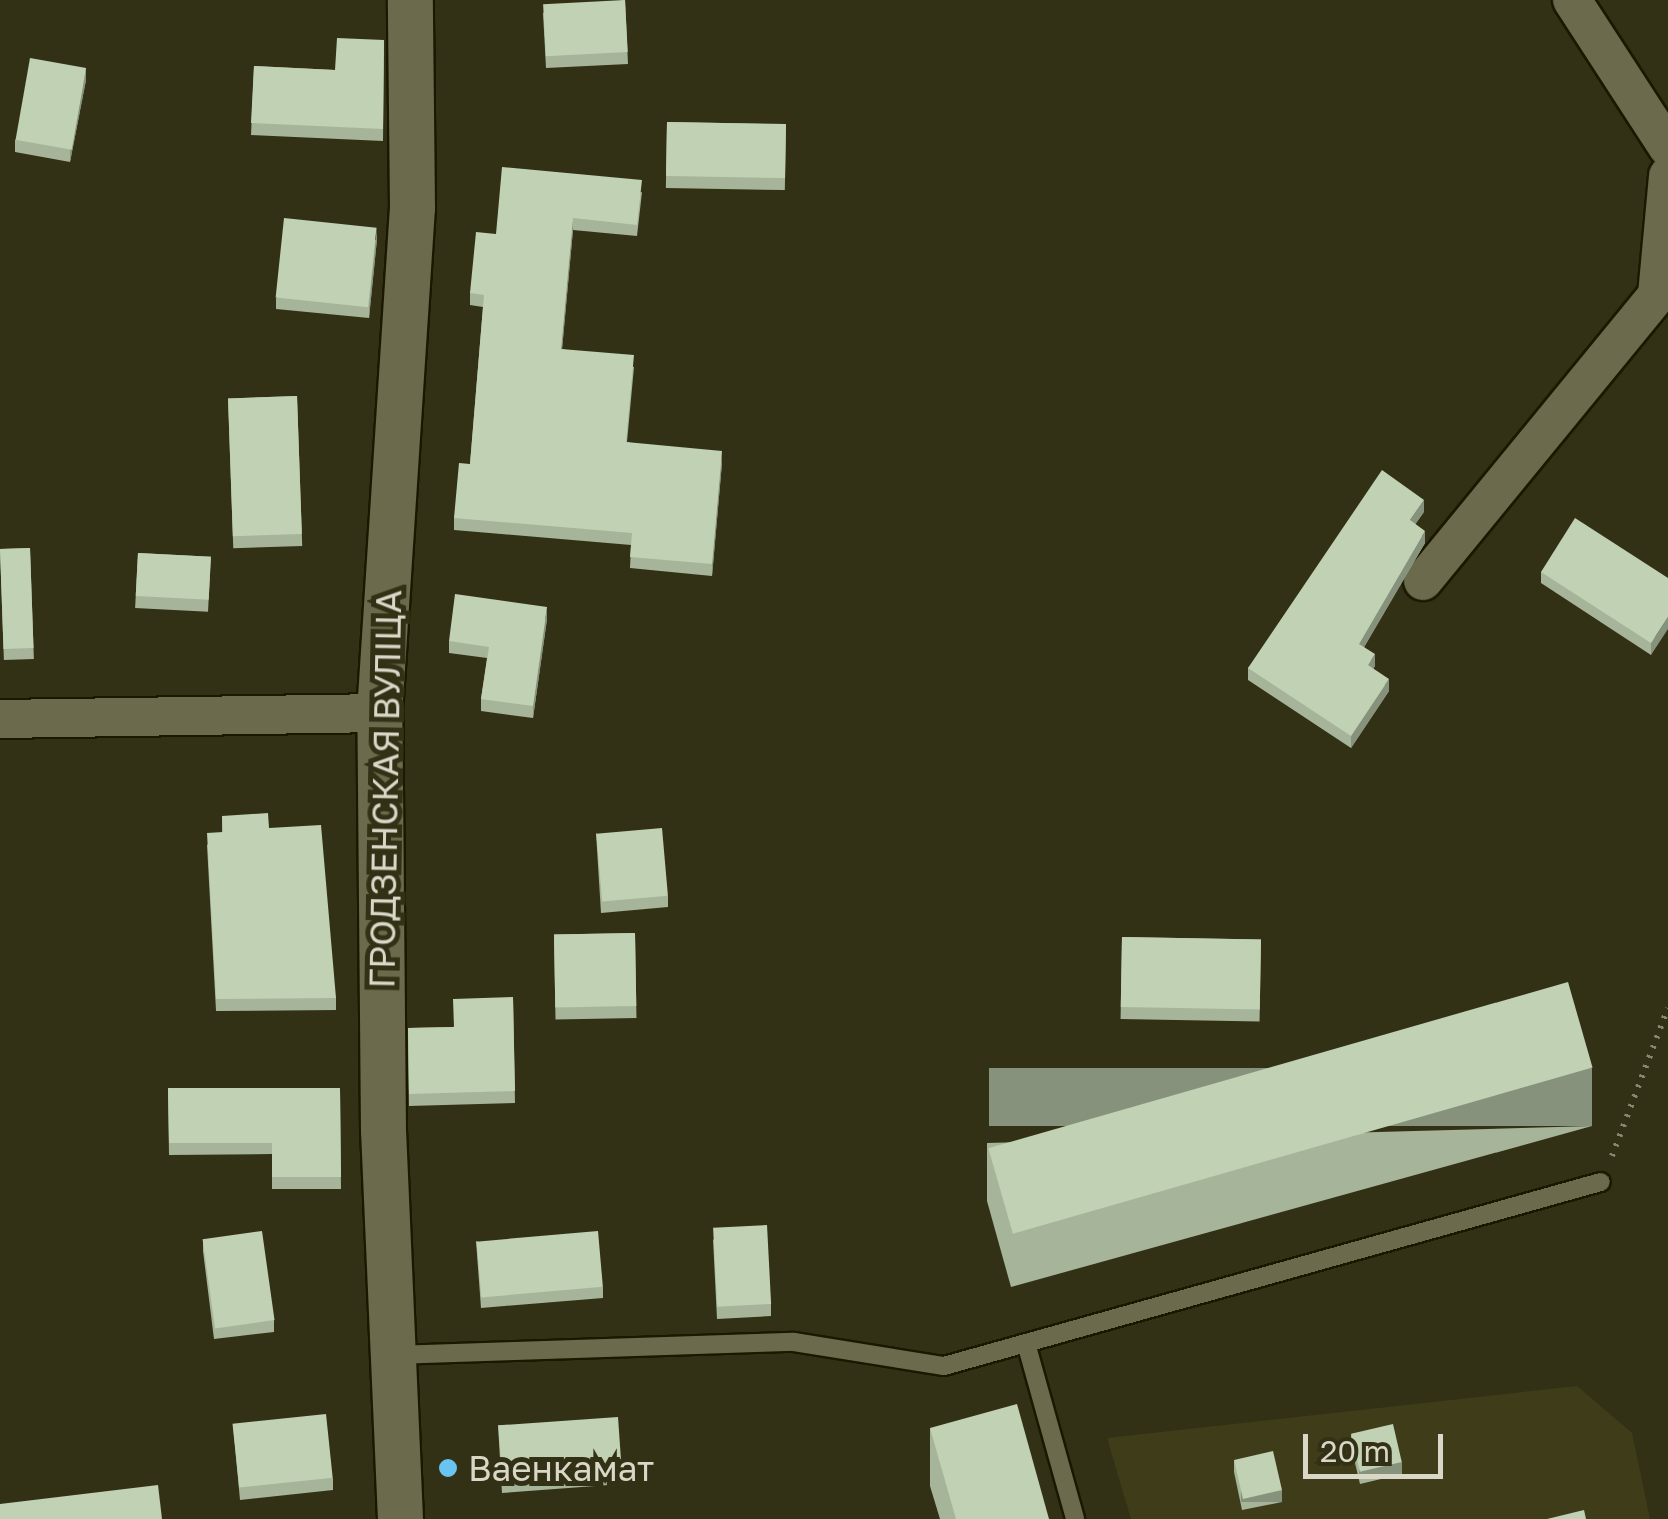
<!DOCTYPE html>
<html>
<head>
<meta charset="utf-8">
<style>
	body { margin:0 }
	#map { position:relative; width:1668px; height:1519px; overflow:hidden; background:#333115; font-family:"Golos Text",sans-serif }
	div>[style] { position:absolute }
	[style*='--x'] { left:calc(var(--x)*1px); top:calc(var(--y)*1px); width:calc(var(--w)*1px); rotate:calc(var(--a)*1deg) }
	.built>* { inset:0; background:#3f3c1a }
	.path>* { height:6px; margin-top:-3px; transform-origin:0; background:repeating-linear-gradient(90deg,#878670 0 2.5px,transparent 0 10.5px) }
	.roads { filter:drop-shadow(2px 0 #1b1800) drop-shadow(-2px 0 #1b1800) drop-shadow(0 2px #1b1800) drop-shadow(0 -2px #1b1800) }
	.service>* { height:18px; margin:-9px; padding:0 9px; transform-origin:9px; border-radius:9px; background:#6c6a4d }
	.minor>* { height:38px; margin:-19px; padding:0 19px; transform-origin:19px; border-radius:19px; background:#6c6a4d }
	.tertiary>* { height:45px; margin:-22.5px; padding:0 22.5px; transform-origin:22.5px; border-radius:22.5px; background:#6c6a4d }
	.wall>* { inset:0; background:#a6b49a; transform-origin:0 0 }
	.shaded-wall>* { inset:0; background:#87927d; transform-origin:0 0 }
	.building>* { inset:0; background:#c1d1b3; transform-origin:0 0 }
	.dots>* { width:28px; height:28px; translate:-50% -50%; box-sizing:border-box; border:5px solid #333115; border-radius:50% }
	span { translate:-50% -50%; white-space:nowrap; text-align:center; line-height:1.15; -webkit-text-stroke:10px #333115; paint-order:stroke }
	.street-label { font-size:35px; color:#d9d8c8 }
	.poi-label { font-size:35px; color:#d9d8c8 }
	.left { translate:0 -50%; text-align:left }
	.scale { position:absolute; left:1303px; top:1434px; width:140px; height:45px; box-sizing:border-box; border:5px solid #d9d8c8; border-top:0; padding-left:12px; font-size:30px; line-height:35px; white-space:nowrap; color:#d9d8c8; -webkit-text-stroke:8px #333115; paint-order:stroke }
</style>
</head>
<body>
<div id="map">
	<div class="built">
		<div style="clip-path:polygon(1577px 1386px,1632px 1433px,1650px 1519px,1131px 1519px,1107px 1438px)"></div>
	</div>
	<div class="path">
		<div style="--x:1612;--y:1156;--w:158;--a:-69.3"></div>
	</div>
	<div class="roads">
		<div class="service">
			<div style="--x:1026;--y:1343;--w:183;--a:74.4"></div>
			<div style="--x:394;--y:1355;--w:400;--a:-1.9"></div>
			<div style="--x:794;--y:1342;--w:152;--a:9.1"></div>
			<div style="--x:944;--y:1366;--w:682;--a:-15.65"></div>
		</div>
		<div class="minor">
			<div style="--x:1572;--y:0;--w:176;--a:57"></div>
			<div style="--x:1423;--y:581;--w:370;--a:-50.7"></div>
			<div style="--x:1657;--y:295;--w:120;--a:-84.7"></div>
			<div style="--x:0;--y:719;--w:379;--a:-0.9"></div>
		</div>
		<div class="tertiary">
			<div style="--x:400;--y:1519;--w:389;--a:-92.5"></div>
			<div style="--x:383;--y:1130;--w:417;--a:-90.5"></div>
			<div style="--x:379;--y:713;--w:507;--a:-86.27"></div>
			<div style="--x:412;--y:207;--w:207;--a:-90.6"></div>
		</div>
	</div>
	<div class="wall">
		<div style="clip-path:polygon(625px 0,628px 64px,546px 68px,543px 13px)"></div>
		<div style="clip-path:polygon(384px 40px,383px 141px,251px 135px,254px 66px,335px 70px)"></div>
		<div style="clip-path:polygon(86px 80px,70px 162px,15px 152px,15px 140px)"></div>
		<div style="left:667px;top:122px;width:119px;height:66px;rotate:1deg"></div>
		<div style="clip-path:polygon(642px 192px,637px 236px,573px 230px,562px 349px,634px 367px,627px 442px,722px 463px,712px 576px,630px 568px,631px 545px,454px 530px,454px 518px,470px 464px,483px 307px,470px 305px,470px 293px,496px 234px)"></div>
		<div style="clip-path:polygon(377px 239px,369px 318px,276px 309px,276px 298px)"></div>
		<div style="left:297px;top:396px;width:150px;height:69px;rotate:88deg"></div>
		<div style="clip-path:polygon(1424px 512px,1415px 524px,1425px 543px,1364px 647px,1375px 666px,1373px 669px,1389px 691px,1351px 748px,1248px 680px,1248px 668px)"></div>
		<div style="left:30px;top:548px;width:111px;height:30px;rotate:88deg"></div>
		<div style="left:138px;top:553px;width:73px;height:55px;rotate:3deg"></div>
		<div style="clip-path:polygon(1541px 572px,1668px 578px,1651px 655px,1541px 583px)"></div>
		<div style="clip-path:polygon(547px 619px,533px 718px,481px 711px,481px 699px,487px 658px,449px 653px,449px 641px)"></div>
		<div style="clip-path:polygon(222px 816px,269px 828px,336px 998px,336px 1010px,216px 1011px,207px 845px,222px 832px)"></div>
		<div style="clip-path:polygon(596px 833px,668px 896px,668px 907px,601px 913px)"></div>
		<div style="left:635px;top:933px;width:85px;height:81px;rotate:89deg"></div>
		<div style="left:1122px;top:937px;width:139px;height:82px;rotate:1deg"></div>
		<div style="clip-path:polygon(513px 997px,515px 1103px,409px 1106px,408px 1028px,453px 1027px)"></div>
		<div style="clip-path:polygon(168px 1088px,340px 1088px,341px 1189px,272px 1189px,272px 1154px,169px 1155px)"></div>
		<div style="clip-path:polygon(1592px 1126px,1011px 1287px,987px 1201px,987px 1143px)"></div>
		<div style="clip-path:polygon(203px 1239px,274px 1320px,274px 1332px,214px 1339px,203px 1251px)"></div>
		<div style="clip-path:polygon(713px 1239px,771px 1304px,771px 1316px,717px 1319px)"></div>
		<div style="clip-path:polygon(476px 1241px,603px 1287px,603px 1298px,481px 1308px)"></div>
		<div style="clip-path:polygon(233px 1424px,333px 1478px,333px 1490px,240px 1500px)"></div>
		<div style="clip-path:polygon(498px 1425px,622px 1472px,622px 1484px,502px 1493px)"></div>
		<div style="clip-path:polygon(930px 1428px,1049px 1519px,940px 1519px,930px 1486px)"></div>
		<div style="clip-path:polygon(1351px 1434px,1402px 1474px,1360px 1484px,1351px 1446px)"></div>
		<div style="clip-path:polygon(1234px 1460px,1282px 1502px,1242px 1510px,1234px 1472px)"></div>
	</div>
	<div class="shaded-wall">
		<div style="clip-path:polygon(86px 68px,86px 80px,70px 162px,70px 150px)"></div>
		<div style="clip-path:polygon(573px 218px,573px 230px,561px 361px,561px 349px)"></div>
		<div style="clip-path:polygon(377px 227px,377px 239px,369px 318px,369px 307px)"></div>
		<div style="clip-path:polygon(722px 451px,722px 463px,712px 576px,712px 564px)"></div>
		<div style="clip-path:polygon(1424px 500px,1424px 512px,1410px 532px,1410px 520px)"></div>
		<div style="clip-path:polygon(1425px 531px,1425px 543px,1359px 656px,1359px 644px)"></div>
		<div style="clip-path:polygon(547px 607px,547px 619px,533px 718px,533px 706px)"></div>
		<div style="clip-path:polygon(1668px 617px,1668px 629px,1651px 655px,1651px 643px)"></div>
		<div style="clip-path:polygon(1375px 654px,1375px 666px,1368px 677px,1368px 665px)"></div>
		<div style="clip-path:polygon(1389px 679px,1389px 691px,1351px 748px,1351px 736px)"></div>
		<div style="left:1592px;top:1068px;width:58px;height:603px;rotate:90deg"></div>
		<div style="left:1402px;top:1462px;width:12px;height:43px;rotate:90deg"></div>
		<div style="left:1282px;top:1490px;width:12px;height:41px;rotate:90deg"></div>
	</div>
	<div class="building">
		<div style="left:625px;top:0;width:52px;height:82px;rotate:87deg"></div>
		<div style="clip-path:polygon(337px 38px,384px 40px,383px 129px,251px 123px,254px 66px,335px 70px)"></div>
		<div style="left:30px;top:58px;width:57px;height:83px;rotate:10deg"></div>
		<div style="left:667px;top:122px;width:119px;height:54px;rotate:1deg"></div>
		<div style="clip-path:polygon(502px 167px,642px 180px,637px 225px,573px 218px,561px 349px,634px 355px,626px 442px,722px 451px,712px 564px,630px 557px,632px 533px,454px 518px,459px 463px,470px 464px,484px 295px,470px 293px,476px 232px,496px 234px)"></div>
		<div style="left:284px;top:218px;width:93px;height:80px;rotate:6deg"></div>
		<div style="left:297px;top:396px;width:138px;height:69px;rotate:88deg"></div>
		<div style="clip-path:polygon(1382px 470px,1424px 500px,1410px 520px,1425px 531px,1359px 644px,1375px 654px,1368px 665px,1389px 679px,1351px 736px,1248px 668px)"></div>
		<div style="clip-path:polygon(1575px 518px,1668px 578px,1668px 617px,1651px 643px,1541px 572px)"></div>
		<div style="left:30px;top:548px;width:100px;height:30px;rotate:88deg"></div>
		<div style="left:138px;top:553px;width:73px;height:43px;rotate:3deg"></div>
		<div style="clip-path:polygon(455px 594px,547px 607px,533px 706px,481px 699px,489px 647px,449px 641px)"></div>
		<div style="clip-path:polygon(268px 813px,269px 828px,321px 825px,336px 998px,216px 999px,207px 833px,223px 832px,222px 816px)"></div>
		<div style="left:662px;top:828px;width:68px;height:66px;rotate:85deg"></div>
		<div style="left:635px;top:933px;width:73px;height:81px;rotate:89deg"></div>
		<div style="left:1122px;top:937px;width:139px;height:70px;rotate:1deg"></div>
		<div style="left:1568px;top:982px;width:89px;height:603px;rotate:74deg"></div>
		<div style="clip-path:polygon(513px 997px,515px 1091px,409px 1094px,408px 1028px,454px 1027px,453px 999px)"></div>
		<div style="clip-path:polygon(168px 1088px,340px 1088px,341px 1177px,272px 1177px,272px 1143px,169px 1143px)"></div>
		<div style="left:767px;top:1225px;width:79px;height:54px;rotate:87deg"></div>
		<div style="left:262px;top:1231px;width:90px;height:60px;rotate:82deg"></div>
		<div style="left:598px;top:1231px;width:56px;height:122px;rotate:85deg"></div>
		<div style="clip-path:polygon(1017px 1404px,1049px 1519px,956px 1519px,930px 1428px)"></div>
		<div style="left:326px;top:1414px;width:64px;height:94px;rotate:84deg"></div>
		<div style="left:618px;top:1417px;width:55px;height:120px;rotate:86deg"></div>
		<div style="left:1393px;top:1424px;width:39px;height:43px;rotate:77deg"></div>
		<div style="left:1273px;top:1451px;width:40px;height:40px;rotate:77deg"></div>
		<div style="clip-path:polygon(158px 1485px,162px 1519px,0 1519px,0 1504px)"></div>
		<div style="clip-path:polygon(1584px 1510px,1586px 1519px,1547px 1519px)"></div>
	</div>
	<div class="dots">
		<div style="left:448px;top:1468px;background:#6ac3f1"></div>
	</div>
	<div class="street-label">
		<span style="left:385px;top:789px;rotate:-89deg">ГРОДЗЕНСКАЯ ВУЛІЦА</span>
	</div>
	<div class="poi-label">
		<span class="left" style="left:468px;top:1468px">Ваенкамат</span>
	</div>
	<div class="scale">20 m</div>
</div>
</body>
</html>
